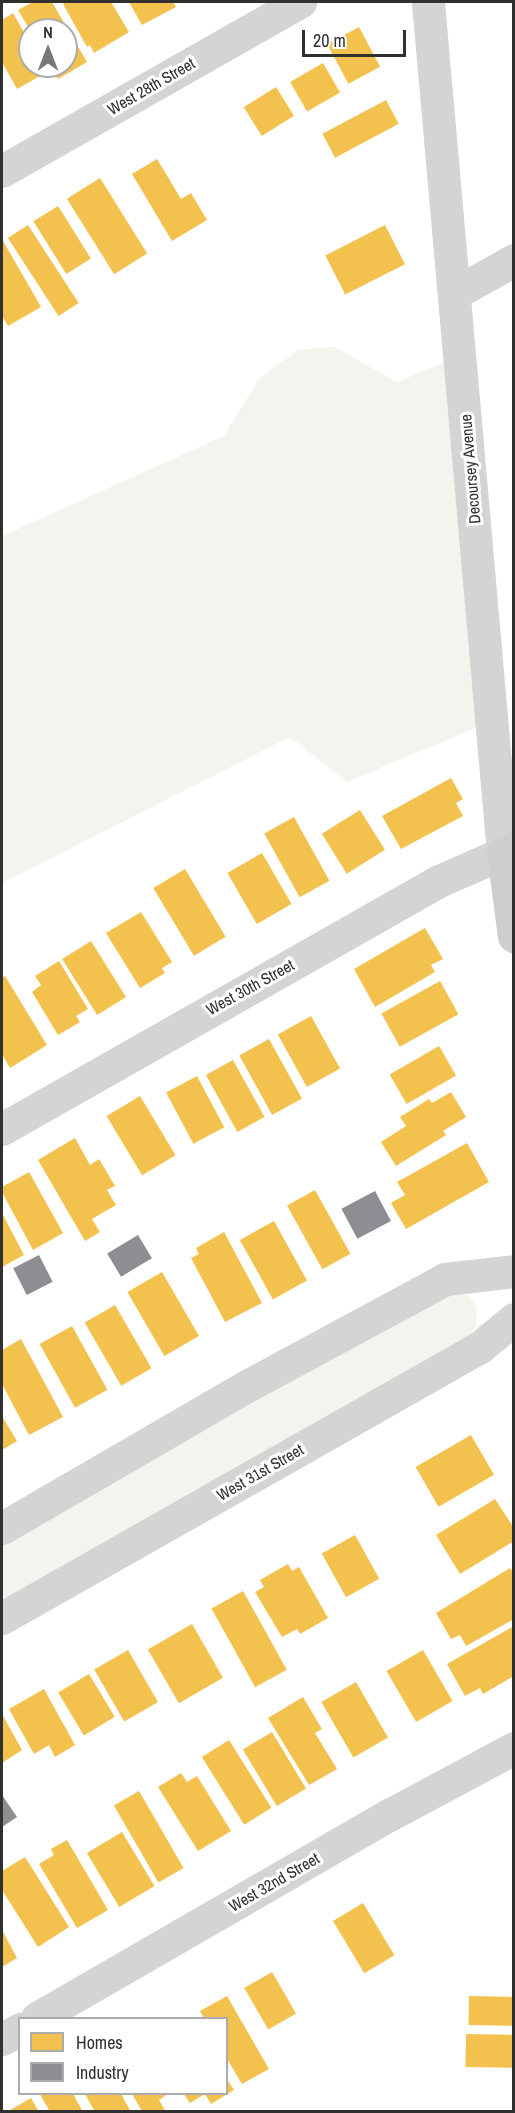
<!DOCTYPE html>
<html>
<head>
<meta charset="utf-8">
<style>
	body { margin:0 }
	#map { position:relative; width:515px; height:2113px; overflow:hidden; background:#fff; font-family:"Archivo Narrow",sans-serif }
	div>[style] { position:absolute }
	[style*='--x'] { left:calc(var(--x)*1px); top:calc(var(--y)*1px); width:calc(var(--w)*1px); rotate:calc(var(--a)*1deg) }
	.green>* { inset:0; background:#f2f5ed }
	.homes>* { inset:0; background:#f2c14e; transform-origin:0 0 }
	.industry>* { inset:0; background:#8d8d92; transform-origin:0 0 }
	.minor>* { height:33px; margin:-16.5px; padding:0 16.5px; transform-origin:16.5px; border-radius:16.5px; background:#d4d4d4 }
	.secondary>* { height:33px; margin:-16.5px; padding:0 16.5px; transform-origin:16.5px; border-radius:16.5px; background:#cecece }
	span { translate:-50% -50%; white-space:nowrap; text-align:center; line-height:1.15; -webkit-text-stroke:6px #fff; paint-order:stroke }
	.street-label { font-size:16px; color:#303030 }
	.frame { position:absolute; inset:0; border:3px solid #303030; pointer-events:none }
	.legend { position:absolute; left:18px; top:2017px; width:210px; height:78px; box-sizing:border-box; background:#fff; border:2px solid #acacac; margin:0; padding:8px 10px; list-style:none; font-size:18px; color:#303030 }
	.legend li { display:flex; align-items:center; gap:12px; height:30px }
	.legend b { width:30px; border:2px solid #acacac }
	.north { position:absolute; left:18px; top:18px; width:60px; height:60px; box-sizing:border-box; background:#fff; border:2px solid #acacac; border-radius:50%; rotate:0deg; font-size:16px; font-weight:700; line-height:24px; text-align:center; color:#303030 }
	.north::after { content:''; display:block; margin:auto; width:21px; height:27px; background:#787878; clip-path:polygon(50% 0,100% 100%,50% 72%,0 100%) }
	.scale { position:absolute; left:302px; top:30px; width:104px; height:27px; box-sizing:border-box; border:3px solid #303030; border-top:0; padding-left:8px; font-size:18px; line-height:21px; white-space:nowrap; color:#303030; -webkit-text-stroke:4px #fff; paint-order:stroke }
</style>
</head>
<body>
<div id="map">
	<div class="green">
		<div style="clip-path:polygon(335px 347px,397px 382px,460px 356px,492px 721px,347px 782px,290px 737px,2px 883px,2px 536px,224px 436px,259px 379px,298px 350px)"></div>
		<div style="clip-path:polygon(453px 1293px,469px 1295px,477px 1308px,476px 1326px,468px 1338px,2px 1603px,2px 1545px,439px 1297px)"></div>
	</div>
	<div class="homes">
		<div style="clip-path:polygon(33px 2px,52px 2px,87px 62px,58px 79px,50px 66px,66px 66px,66px 30px,30px 30px,18px 10px)"></div>
		<div style="clip-path:polygon(66px 2px,111px 2px,129px 32px,94px 53px,90px 45px,87px 47px,63px 4px)"></div>
		<div style="clip-path:polygon(129px 2px,173px 2px,176px 7px,142px 25px)"></div>
		<div style="clip-path:polygon(13px 13px,30px 43px,30px 66px,43px 66px,47px 72px,17px 89px,2px 62px,2px 20px)"></div>
		<div style="left:359px;top:27px;width:45px;height:36px;rotate:62deg"></div>
		<div style="left:323px;top:63px;width:34px;height:38px;rotate:60deg"></div>
		<div style="left:276px;top:87px;width:34px;height:38px;rotate:58deg"></div>
		<div style="left:386px;top:100px;width:27px;height:72px;rotate:62deg"></div>
		<div style="clip-path:polygon(157px 159px,181px 199px,191px 193px,207px 220px,172px 241px,132px 174px)"></div>
		<div style="left:100px;top:178px;width:89px;height:39px;rotate:58deg"></div>
		<div style="left:58px;top:206px;width:62px;height:29px;rotate:58deg"></div>
		<div style="left:28px;top:225px;width:93px;height:24px;rotate:57deg"></div>
		<div style="left:385px;top:225px;width:44px;height:67px;rotate:63deg"></div>
		<div style="clip-path:polygon(2px 239px,41px 307px,8px 326px,2px 316px)"></div>
		<div style="clip-path:polygon(451px 778px,463px 799px,456px 803px,463px 816px,401px 849px,382px 816px)"></div>
		<div style="left:360px;top:810px;width:47px;height:45px;rotate:58deg"></div>
		<div style="left:294px;top:817px;width:73px;height:34px;rotate:61deg"></div>
		<div style="left:262px;top:853px;width:59px;height:40px;rotate:60deg"></div>
		<div style="left:185px;top:869px;width:79px;height:37px;rotate:59deg"></div>
		<div style="clip-path:polygon(141px 912px,172px 962px,162px 968px,165px 973px,140px 988px,106px 933px)"></div>
		<div style="clip-path:polygon(425px 928px,443px 959px,431px 965px,435px 972px,375px 1007px,354px 969px)"></div>
		<div style="left:91px;top:941px;width:66px;height:34px;rotate:58deg"></div>
		<div style="clip-path:polygon(59px 961px,88px 1009px,76px 1016px,80px 1022px,58px 1035px,32px 992px,41px 985px,35px 976px)"></div>
		<div style="clip-path:polygon(5px 976px,47px 1045px,10px 1068px,2px 1054px,2px 978px)"></div>
		<div style="left:440px;top:981px;width:38px;height:67px;rotate:61deg"></div>
		<div style="left:311px;top:1016px;width:60px;height:38px;rotate:61deg"></div>
		<div style="left:269px;top:1039px;width:68px;height:34px;rotate:61deg"></div>
		<div style="left:439px;top:1046px;width:34px;height:57px;rotate:60deg"></div>
		<div style="left:233px;top:1060px;width:65px;height:31px;rotate:61deg"></div>
		<div style="left:197px;top:1076px;width:58px;height:35px;rotate:62deg"></div>
		<div style="clip-path:polygon(451px 1092px,466px 1117px,443px 1131px,446px 1135px,396px 1166px,381px 1142px,406px 1126px,400px 1117px,429px 1099px,432px 1103px)"></div>
		<div style="left:140px;top:1096px;width:69px;height:39px;rotate:59deg"></div>
		<div style="clip-path:polygon(75px 1138px,90px 1165px,99px 1159px,115px 1186px,107px 1190px,116px 1205px,92px 1219px,100px 1232px,85px 1241px,38px 1160px)"></div>
		<div style="clip-path:polygon(467px 1143px,489px 1182px,406px 1229px,391px 1203px,405px 1195px,397px 1182px)"></div>
		<div style="clip-path:polygon(29px 1172px,63px 1233px,33px 1250px,2px 1192px,2px 1187px)"></div>
		<div style="left:315px;top:1190px;width:73px;height:32px;rotate:61deg"></div>
		<div style="clip-path:polygon(2px 1213px,24px 1255px,2px 1267px)"></div>
		<div style="left:274px;top:1221px;width:68px;height:39px;rotate:61deg"></div>
		<div style="clip-path:polygon(224px 1232px,262px 1303px,225px 1322px,191px 1258px,199px 1254px,196px 1248px)"></div>
		<div style="left:162px;top:1272px;width:74px;height:40px;rotate:60deg"></div>
		<div style="left:115px;top:1305px;width:73px;height:35px;rotate:60deg"></div>
		<div style="left:72px;top:1326px;width:73px;height:37px;rotate:61deg"></div>
		<div style="clip-path:polygon(21px 1339px,63px 1417px,29px 1435px,2px 1384px,2px 1350px)"></div>
		<div style="clip-path:polygon(2px 1416px,17px 1441px,2px 1450px)"></div>
		<div style="left:471px;top:1435px;width:46px;height:64px;rotate:60deg"></div>
		<div style="clip-path:polygon(495px 1499px,514px 1528px,514px 1541px,460px 1574px,436px 1535px)"></div>
		<div style="left:355px;top:1535px;width:50px;height:38px;rotate:61deg"></div>
		<div style="clip-path:polygon(288px 1564px,292px 1571px,299px 1567px,328px 1618px,300px 1634px,297px 1629px,282px 1637px,255px 1592px,264px 1587px,260px 1580px)"></div>
		<div style="clip-path:polygon(510px 1568px,514px 1574px,514px 1619px,466px 1646px,460px 1635px,451px 1639px,436px 1613px)"></div>
		<div style="left:243px;top:1591px;width:90px;height:36px;rotate:61deg"></div>
		<div style="left:192px;top:1624px;width:62px;height:51px;rotate:60deg"></div>
		<div style="clip-path:polygon(514px 1626px,514px 1676px,483px 1694px,480px 1688px,465px 1696px,447px 1664px)"></div>
		<div style="left:128px;top:1650px;width:60px;height:39px;rotate:60deg"></div>
		<div style="left:423px;top:1650px;width:59px;height:42px;rotate:60deg"></div>
		<div style="left:89px;top:1674px;width:50px;height:36px;rotate:59deg"></div>
		<div style="left:356px;top:1682px;width:64px;height:40px;rotate:60deg"></div>
		<div style="clip-path:polygon(44px 1689px,75px 1745px,55px 1757px,49px 1745px,34px 1754px,9px 1709px)"></div>
		<div style="clip-path:polygon(303px 1697px,322px 1729px,315px 1733px,337px 1769px,309px 1785px,268px 1718px)"></div>
		<div style="clip-path:polygon(2px 1714px,22px 1750px,2px 1763px)"></div>
		<div style="left:272px;top:1732px;width:66px;height:34px;rotate:59deg"></div>
		<div style="left:229px;top:1740px;width:80px;height:32px;rotate:58deg"></div>
		<div style="clip-path:polygon(181px 1773px,187px 1782px,197px 1776px,231px 1831px,198px 1851px,158px 1787px)"></div>
		<div style="left:139px;top:1791px;width:89px;height:29px;rotate:60deg"></div>
		<div style="left:122px;top:1832px;width:63px;height:41px;rotate:59deg"></div>
		<div style="clip-path:polygon(67px 1840px,108px 1910px,77px 1928px,39px 1864px,54px 1855px,51px 1849px)"></div>
		<div style="clip-path:polygon(25px 1857px,69px 1927px,38px 1947px,2px 1890px,2px 1871px)"></div>
		<div style="left:363px;top:1903px;width:61px;height:35px;rotate:59deg"></div>
		<div style="clip-path:polygon(2px 1930px,17px 1958px,2px 1967px)"></div>
		<div style="left:272px;top:1972px;width:48px;height:32px;rotate:60deg"></div>
		<div style="clip-path:polygon(227px 1996px,269px 2069px,242px 2084px,226px 2057px,226px 2018px,204px 2018px,200px 2011px)"></div>
		<div style="left:469px;top:1996px;width:45px;height:29px;rotate:1deg"></div>
		<div style="left:466px;top:2034px;width:48px;height:33px;rotate:1deg"></div>
		<div style="clip-path:polygon(226px 2078px,234px 2090px,211px 2104px,205px 2094px,190px 2103px,184px 2094px,226px 2094px)"></div>
		<div style="clip-path:polygon(40px 2094px,73px 2094px,83px 2112px,50px 2112px)"></div>
		<div style="clip-path:polygon(85px 2094px,121px 2094px,131px 2112px,95px 2112px)"></div>
		<div style="clip-path:polygon(132px 2094px,165px 2094px,166px 2095px,159px 2100px,166px 2112px,142px 2111px)"></div>
		<div style="clip-path:polygon(31px 2098px,39px 2112px,7px 2112px)"></div>
	</div>
	<div class="industry">
		<div style="left:375px;top:1191px;width:34px;height:38px;rotate:62deg"></div>
		<div style="left:138px;top:1235px;width:27px;height:36px;rotate:59deg"></div>
		<div style="left:39px;top:1255px;width:30px;height:29px;rotate:63deg"></div>
		<div style="clip-path:polygon(2px 1795px,17px 1817px,2px 1827px)"></div>
	</div>
	<div class="minor">
		<div style="--x:2;--y:171;--w:343;--a:-29.6"></div>
		<div style="--x:455;--y:293;--w:68;--a:-29.2"></div>
		<div style="--x:2;--y:1129;--w:502;--a:-29.58"></div>
		<div style="--x:439;--y:881;--w:70;--a:-23.6"></div>
		<div style="--x:503;--y:853;--w:854;--a:-95.04"></div>
		<div style="--x:2;--y:1528;--w:285;--a:-30.1"></div>
		<div style="--x:249;--y:1385;--w:223;--a:-28.4"></div>
		<div style="--x:445;--y:1279;--w:69;--a:-6.6"></div>
		<div style="--x:2;--y:1618;--w:549;--a:-29.55"></div>
		<div style="--x:480;--y:1347;--w:44;--a:-39.5"></div>
		<div style="--x:37;--y:2018;--w:409;--a:-30"></div>
		<div style="--x:391;--y:1814;--w:140;--a:-28.2"></div>
		<div style="--x:2;--y:2039;--w:21;--a:-29"></div>
	</div>
	<div class="secondary">
		<div style="--x:514;--y:848;--w:12;--a:156"></div>
		<div style="--x:503;--y:853;--w:84;--a:82.5"></div>
	</div>
	<div class="street-label">
		<span style="left:151px;top:86px;rotate:-30deg">West 28th Street</span>
		<span style="left:470px;top:469px;rotate:-95deg">Decoursey Avenue</span>
		<span style="left:250px;top:987px;rotate:-29deg">West 30th Street</span>
		<span style="left:260px;top:1472px;rotate:-30deg">West 31st Street</span>
		<span style="left:274px;top:1882px;rotate:-30deg">West 32nd Street</span>
	</div>
	<div class="frame"></div>
	<ul class="legend">
	<li><b style="height:16px;background:#f2c14e"></b>Homes</li>
	<li><b style="height:16px;background:#8d8d92"></b>Industry</li>
	</ul>
	<div class="north">N</div>
	<div class="scale">20 m</div>
</div>
</body>
</html>
